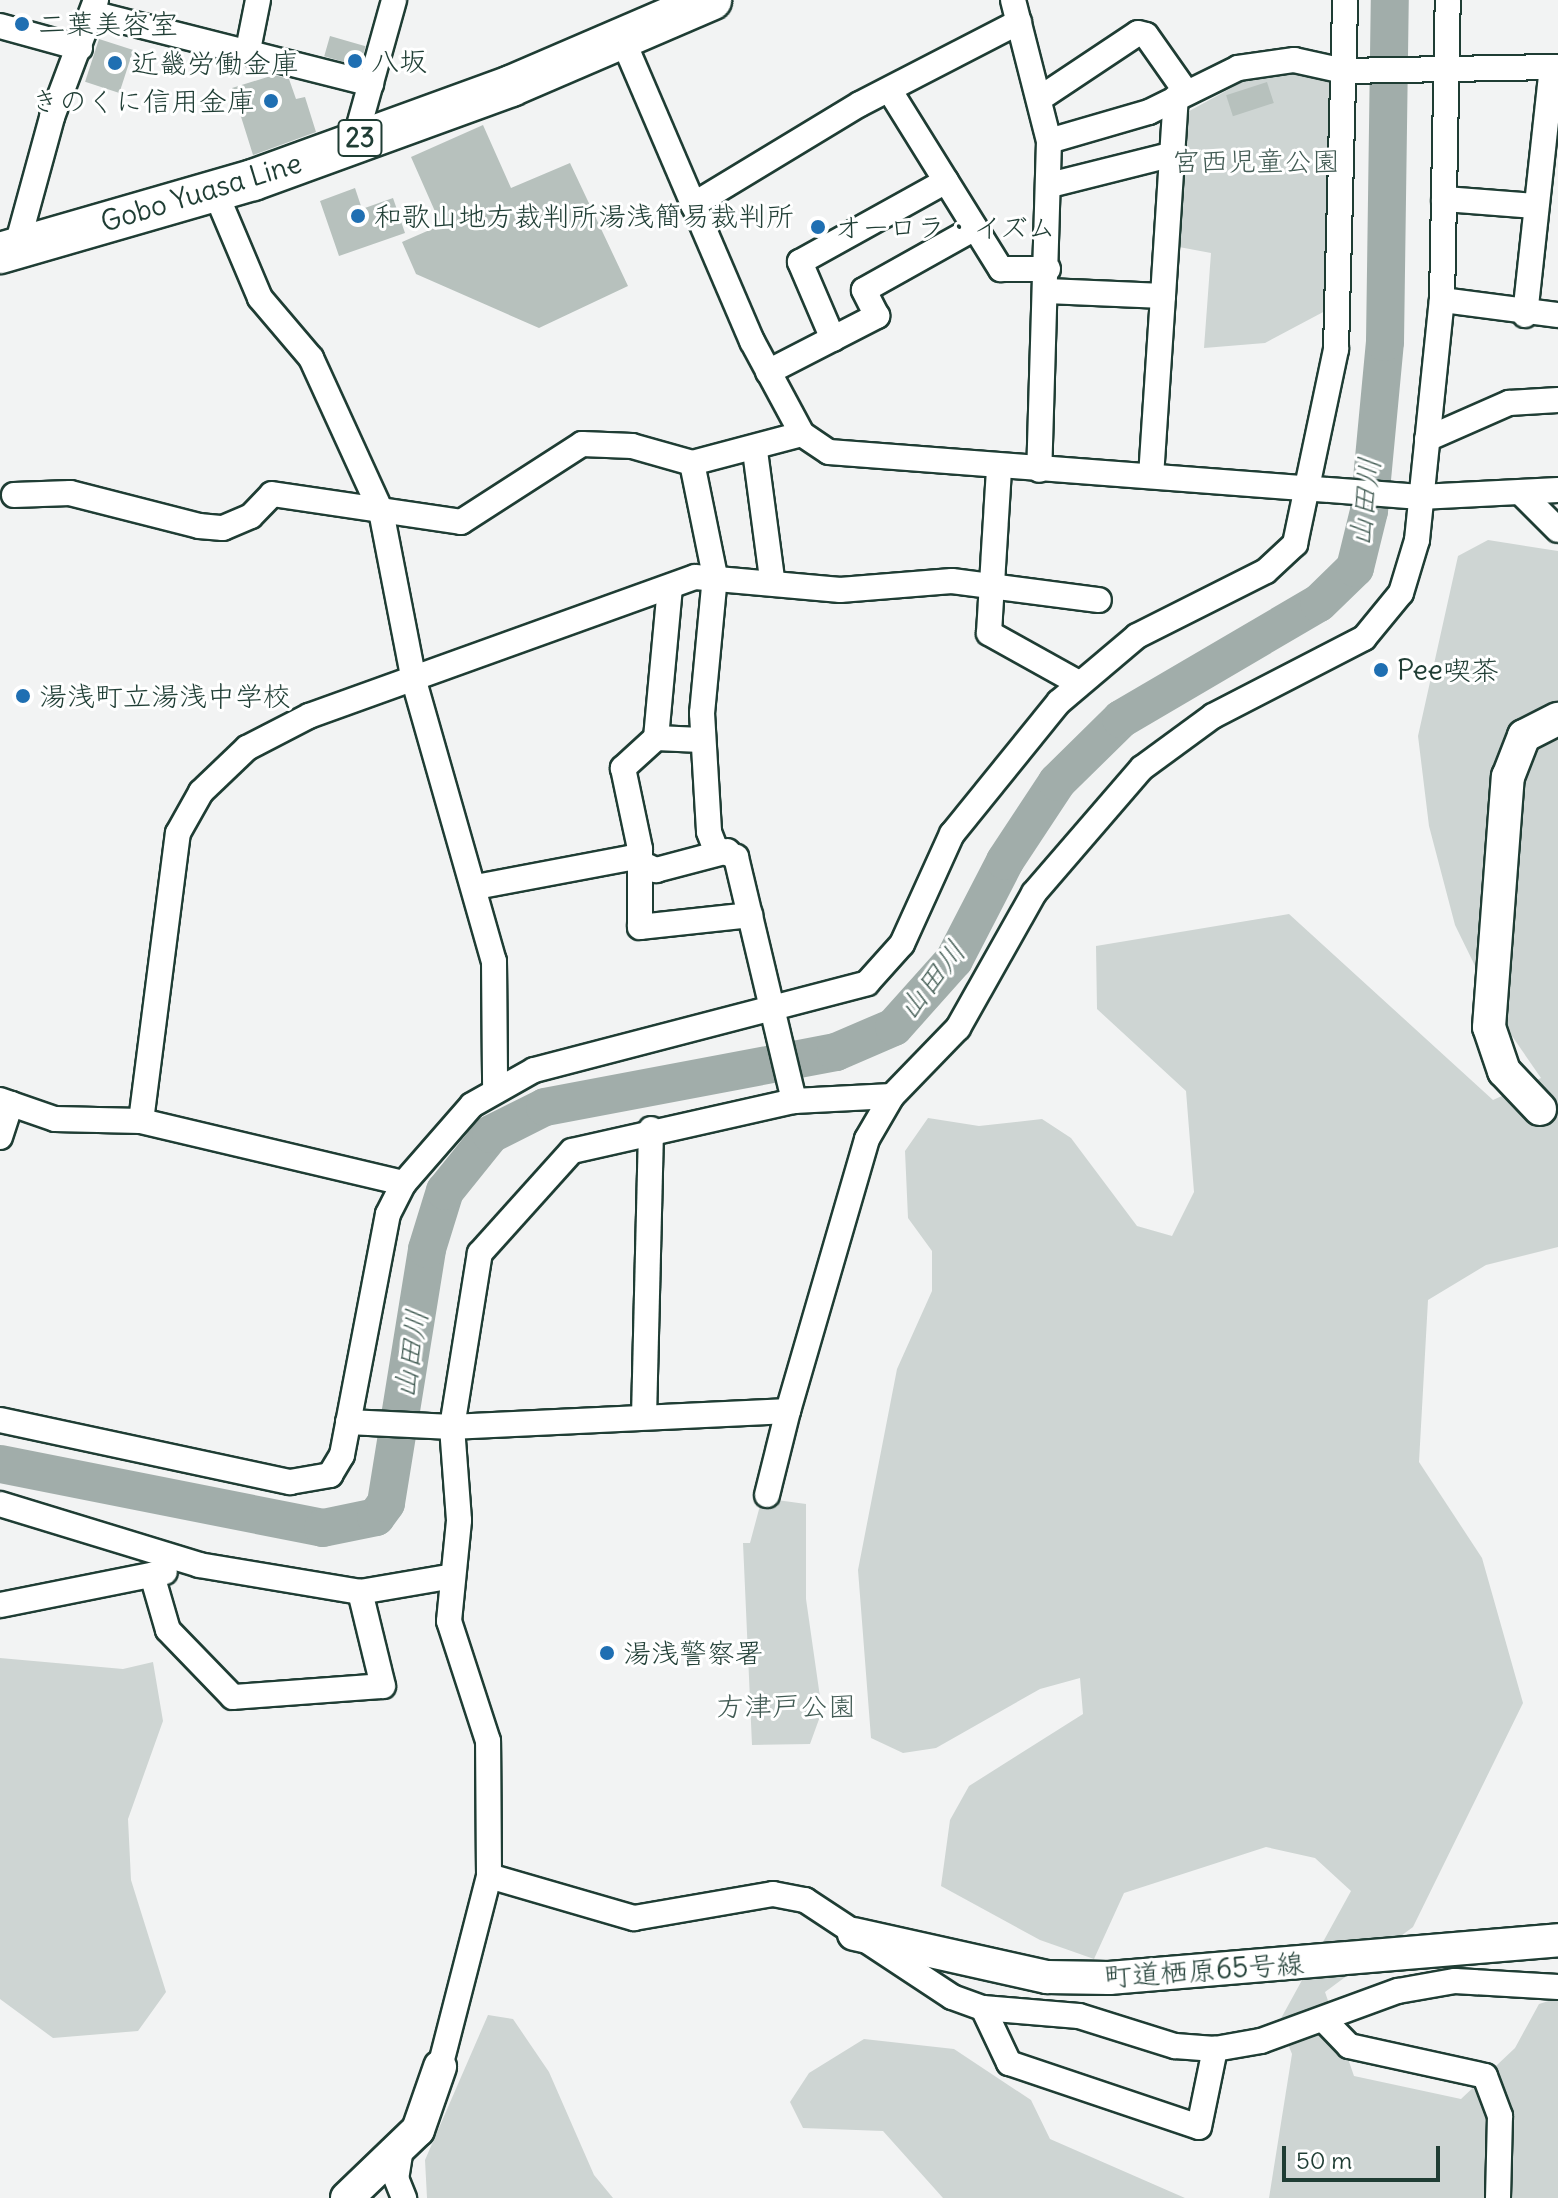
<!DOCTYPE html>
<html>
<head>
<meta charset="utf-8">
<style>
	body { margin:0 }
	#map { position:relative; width:1558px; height:2198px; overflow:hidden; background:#f2f3f3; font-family:Delius,"Klee One",sans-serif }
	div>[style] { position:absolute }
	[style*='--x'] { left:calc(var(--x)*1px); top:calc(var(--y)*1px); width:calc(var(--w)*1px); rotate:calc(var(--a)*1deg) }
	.green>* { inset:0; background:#ced5d3 }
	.river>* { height:38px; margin:-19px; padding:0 19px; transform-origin:19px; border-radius:19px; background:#a1adaa }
	.building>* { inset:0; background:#b7c1bd; transform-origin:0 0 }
	.roads { filter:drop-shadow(2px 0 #1f3d34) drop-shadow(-2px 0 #1f3d34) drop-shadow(0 2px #1f3d34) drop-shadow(0 -2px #1f3d34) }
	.minor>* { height:24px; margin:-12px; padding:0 12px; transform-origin:12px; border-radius:12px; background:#fff }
	.tertiary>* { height:32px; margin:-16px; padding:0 16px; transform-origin:16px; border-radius:16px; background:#fff }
	.primary>* { height:40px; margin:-20px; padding:0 20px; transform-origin:20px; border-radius:20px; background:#fff }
	.dots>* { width:22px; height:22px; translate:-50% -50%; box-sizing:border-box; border:4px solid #fff; border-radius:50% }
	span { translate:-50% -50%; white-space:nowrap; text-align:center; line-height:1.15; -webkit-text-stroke:6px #fff; paint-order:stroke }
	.shield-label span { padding:2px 6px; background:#fff; border:2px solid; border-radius:6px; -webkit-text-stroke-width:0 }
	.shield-label { font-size:26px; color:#1f3d34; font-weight:700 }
	.poi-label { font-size:28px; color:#1f3d34 }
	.left { translate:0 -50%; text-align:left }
	.right { translate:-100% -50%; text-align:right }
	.park-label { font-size:28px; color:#425b54 }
	.street-label { font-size:28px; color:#1f3d34 }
	.water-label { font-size:30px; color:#465f57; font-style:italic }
	.scale { position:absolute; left:1282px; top:2146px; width:158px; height:36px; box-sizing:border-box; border:4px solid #1f3d34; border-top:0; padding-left:10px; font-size:24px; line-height:28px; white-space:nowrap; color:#1f3d34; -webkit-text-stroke:6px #fff; paint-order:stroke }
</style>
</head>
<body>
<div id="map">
	<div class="green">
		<div style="clip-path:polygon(1295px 71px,1324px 74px,1332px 84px,1327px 310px,1265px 343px,1204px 348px,1211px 253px,1179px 247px,1182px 115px,1255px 75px)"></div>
		<div style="clip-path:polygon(1488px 540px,1558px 551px,1558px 1247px,1486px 1265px,1428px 1300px,1419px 1462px,1482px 1558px,1523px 1703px,1413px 1927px,1325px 1992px,1354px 2076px,1461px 2099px,1515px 2048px,1539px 2004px,1558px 1998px,1558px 2198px,1269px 2198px,1292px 2054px,1279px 2022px,1351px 1891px,1315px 1858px,1266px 1847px,1124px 1893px,1094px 1959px,1040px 1940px,941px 1886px,950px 1820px,969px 1786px,1083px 1714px,1080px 1678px,1040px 1689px,936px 1748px,903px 1753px,871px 1738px,858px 1570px,897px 1369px,932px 1291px,932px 1251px,908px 1218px,905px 1151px,928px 1118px,979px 1126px,1042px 1119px,1071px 1138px,1137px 1226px,1172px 1236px,1194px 1192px,1186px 1091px,1097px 1009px,1096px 946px,1289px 914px,1493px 1100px,1541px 1078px,1503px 1023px,1455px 925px,1429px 826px,1418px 736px,1458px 556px)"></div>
		<div style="clip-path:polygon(762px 1498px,806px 1504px,806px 1599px,822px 1711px,810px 1744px,752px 1745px,743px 1543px,750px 1543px)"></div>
		<div style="clip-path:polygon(0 1658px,123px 1669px,153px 1662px,163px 1721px,128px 1819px,131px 1880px,166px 1992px,138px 2031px,53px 2038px,0 1999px)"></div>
		<div style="clip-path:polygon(488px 2015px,513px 2019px,549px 2072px,594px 2175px,613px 2198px,427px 2198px,425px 2160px)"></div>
		<div style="clip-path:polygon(864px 2039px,954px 2049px,1031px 2100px,1050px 2139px,1185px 2198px,943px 2198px,883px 2131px,803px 2128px,790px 2102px,809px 2073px)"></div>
	</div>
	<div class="river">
		<div style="--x:0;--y:1464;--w:329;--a:11.2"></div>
		<div style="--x:323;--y:1528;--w:54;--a:-11.7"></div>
		<div style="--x:376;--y:1517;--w:17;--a:-54"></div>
		<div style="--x:386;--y:1503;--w:257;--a:-80.8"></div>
		<div style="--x:427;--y:1249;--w:61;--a:-72.8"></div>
		<div style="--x:445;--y:1191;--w:73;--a:-51.1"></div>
		<div style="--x:491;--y:1134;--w:60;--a:-26.6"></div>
		<div style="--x:545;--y:1107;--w:296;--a:-10.7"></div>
		<div style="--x:836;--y:1052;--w:63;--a:-23.3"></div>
		<div style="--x:894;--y:1027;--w:90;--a:-48.2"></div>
		<div style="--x:954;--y:960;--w:111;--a:-62.7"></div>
		<div style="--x:1005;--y:861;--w:95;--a:-56.6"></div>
		<div style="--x:1057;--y:782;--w:90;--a:-44.5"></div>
		<div style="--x:1121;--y:719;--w:229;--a:-30.4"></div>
		<div style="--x:1319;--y:603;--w:50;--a:-44.2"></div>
		<div style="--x:1355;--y:568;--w:59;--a:-76.2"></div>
		<div style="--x:1369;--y:511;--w:170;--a:-84.6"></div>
		<div style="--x:1385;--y:342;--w:342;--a:-89.2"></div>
	</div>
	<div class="building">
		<div style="left:330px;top:36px;width:37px;height:21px;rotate:16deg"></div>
		<div style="left:99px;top:39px;width:36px;height:45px;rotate:18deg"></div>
		<div style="clip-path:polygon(274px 75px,289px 79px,296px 99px,305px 97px,316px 132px,253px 155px,232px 88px)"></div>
		<div style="left:1267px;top:82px;width:22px;height:43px;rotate:72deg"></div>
		<div style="clip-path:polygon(483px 125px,511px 188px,570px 163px,628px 286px,539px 328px,416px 274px,402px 242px,441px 225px,411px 157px)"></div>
		<div style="clip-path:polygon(355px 188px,362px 209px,393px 198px,405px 233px,339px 256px,320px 201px)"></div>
	</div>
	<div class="roads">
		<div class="minor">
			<div style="--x:1013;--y:0;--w:146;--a:75.7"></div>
			<div style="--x:1049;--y:141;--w:329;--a:91.7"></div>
			<div style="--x:95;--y:14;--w:285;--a:14.2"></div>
			<div style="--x:0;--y:26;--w:83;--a:15.4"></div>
			<div style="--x:622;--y:38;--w:330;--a:66.8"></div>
			<div style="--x:752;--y:341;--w:106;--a:61.7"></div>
			<div style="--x:802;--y:434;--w:32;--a:34"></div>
			<div style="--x:829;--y:452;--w:593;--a:4.35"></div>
			<div style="--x:1420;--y:497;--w:138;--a:-2.9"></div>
			<div style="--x:248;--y:50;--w:51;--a:-78.7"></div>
			<div style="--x:890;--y:91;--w:210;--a:58.1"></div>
			<div style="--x:1001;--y:269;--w:47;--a:0"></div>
			<div style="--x:1042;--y:97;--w:115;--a:-33.7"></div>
			<div style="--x:1138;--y:33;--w:8;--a:14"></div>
			<div style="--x:1146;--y:35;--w:70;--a:54.9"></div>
			<div style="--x:355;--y:140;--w:145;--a:-74.4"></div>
			<div style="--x:1049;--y:141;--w:104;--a:-16.2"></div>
			<div style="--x:1149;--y:112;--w:99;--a:-26.3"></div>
			<div style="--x:1238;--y:68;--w:57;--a:-8.1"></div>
			<div style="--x:1294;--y:60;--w:51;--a:12.4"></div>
			<div style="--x:1344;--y:71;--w:214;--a:-1.1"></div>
			<div style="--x:1050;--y:185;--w:127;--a:-14.1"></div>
			<div style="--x:214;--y:189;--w:118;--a:67.1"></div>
			<div style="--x:260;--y:298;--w:79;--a:49.6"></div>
			<div style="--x:311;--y:358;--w:168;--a:65.4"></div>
			<div style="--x:381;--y:511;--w:173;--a:79"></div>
			<div style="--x:414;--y:681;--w:291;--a:74.1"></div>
			<div style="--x:494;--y:961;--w:126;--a:89.5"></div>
			<div style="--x:1444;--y:199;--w:92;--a:4.4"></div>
			<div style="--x:693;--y:205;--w:195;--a:-31.2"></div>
			<div style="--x:860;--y:104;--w:179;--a:-27.3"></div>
			<div style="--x:16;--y:249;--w:137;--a:-74.7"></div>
			<div style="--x:52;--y:117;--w:125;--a:-69.4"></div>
			<div style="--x:1047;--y:291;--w:116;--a:2.5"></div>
			<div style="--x:1163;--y:296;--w:180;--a:93.8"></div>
			<div style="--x:1163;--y:296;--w:199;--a:-86.3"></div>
			<div style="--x:1442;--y:300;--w:117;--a:7.4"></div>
			<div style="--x:1525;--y:315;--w:248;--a:-83.8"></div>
			<div style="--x:833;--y:339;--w:84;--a:-113.2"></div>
			<div style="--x:800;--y:262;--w:167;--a:-29"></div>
			<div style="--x:768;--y:372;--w:123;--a:-27.2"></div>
			<div style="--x:877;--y:316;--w:29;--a:-117"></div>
			<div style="--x:864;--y:290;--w:127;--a:-29.2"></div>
			<div style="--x:1427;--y:439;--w:90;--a:-23.7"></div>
			<div style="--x:1509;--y:403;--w:49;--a:-3.5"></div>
			<div style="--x:755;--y:451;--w:129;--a:82.4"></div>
			<div style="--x:692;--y:463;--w:115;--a:78.5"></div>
			<div style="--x:715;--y:576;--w:138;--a:95.4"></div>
			<div style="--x:702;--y:713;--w:119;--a:86.6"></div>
			<div style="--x:709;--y:832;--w:17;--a:69"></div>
			<div style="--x:715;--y:848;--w:23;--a:23"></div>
			<div style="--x:736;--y:857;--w:251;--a:76.6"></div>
			<div style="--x:999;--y:469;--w:164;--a:93.5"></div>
			<div style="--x:989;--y:633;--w:103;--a:29.1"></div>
			<div style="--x:1521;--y:493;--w:52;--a:45"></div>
			<div style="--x:14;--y:495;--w:56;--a:-2"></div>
			<div style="--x:70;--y:493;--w:133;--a:14.3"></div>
			<div style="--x:199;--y:526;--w:24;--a:5"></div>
			<div style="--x:223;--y:528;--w:30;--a:-23"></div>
			<div style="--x:251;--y:516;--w:30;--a:-46"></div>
			<div style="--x:272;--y:494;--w:191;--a:8.4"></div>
			<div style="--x:461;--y:522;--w:144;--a:-32.8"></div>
			<div style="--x:582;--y:444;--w:50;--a:2.3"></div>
			<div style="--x:632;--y:446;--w:62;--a:15.8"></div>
			<div style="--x:692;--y:463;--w:114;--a:-14.8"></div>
			<div style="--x:670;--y:587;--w:152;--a:95.3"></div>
			<div style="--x:656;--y:738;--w:45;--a:137.7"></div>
			<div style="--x:623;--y:768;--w:83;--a:78.1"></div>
			<div style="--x:640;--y:849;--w:78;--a:90"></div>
			<div style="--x:640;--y:927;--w:111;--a:-6.2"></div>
			<div style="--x:656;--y:738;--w:45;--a:2.5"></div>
			<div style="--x:476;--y:887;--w:157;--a:-10.7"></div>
			<div style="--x:630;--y:858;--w:29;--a:25"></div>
			<div style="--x:656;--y:870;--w:74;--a:-14.8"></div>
			<div style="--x:0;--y:1100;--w:58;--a:19.1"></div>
			<div style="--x:55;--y:1119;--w:86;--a:1.3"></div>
			<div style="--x:141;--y:1121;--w:270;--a:13.3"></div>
			<div style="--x:141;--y:1121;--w:290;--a:-82.7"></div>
			<div style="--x:178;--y:833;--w:47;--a:-60.7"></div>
			<div style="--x:201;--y:792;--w:64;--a:-43.7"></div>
			<div style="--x:247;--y:748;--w:70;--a:-27.3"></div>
			<div style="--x:309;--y:716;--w:410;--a:-19.8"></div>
			<div style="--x:695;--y:577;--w:146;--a:5.1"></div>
			<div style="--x:840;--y:590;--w:112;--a:-4.6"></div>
			<div style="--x:952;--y:581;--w:148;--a:7.4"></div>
			<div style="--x:0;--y:1137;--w:35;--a:-72"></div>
			<div style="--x:644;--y:1417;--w:288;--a:-88.6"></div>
			<div style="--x:0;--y:1420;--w:297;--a:12.1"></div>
			<div style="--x:290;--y:1482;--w:41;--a:-9.9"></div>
			<div style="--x:330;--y:1475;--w:23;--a:-59"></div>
			<div style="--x:342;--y:1455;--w:245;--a:-79.2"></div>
			<div style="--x:388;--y:1214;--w:35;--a:-63"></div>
			<div style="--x:404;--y:1183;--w:103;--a:-48.9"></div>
			<div style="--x:472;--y:1105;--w:71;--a:-29.4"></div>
			<div style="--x:534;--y:1070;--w:344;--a:-14.6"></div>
			<div style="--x:867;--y:983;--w:52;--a:-48.1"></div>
			<div style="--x:902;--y:944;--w:121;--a:-65.6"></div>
			<div style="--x:952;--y:834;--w:170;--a:-51"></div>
			<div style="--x:1059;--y:702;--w:102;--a:-40.2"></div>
			<div style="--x:1137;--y:636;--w:144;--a:-26.7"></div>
			<div style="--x:1266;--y:571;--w:40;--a:-43"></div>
			<div style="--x:1295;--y:544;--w:199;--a:-78.1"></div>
			<div style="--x:1336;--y:349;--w:349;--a:-88.5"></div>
			<div style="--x:348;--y:1422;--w:104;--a:2.8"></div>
			<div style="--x:452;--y:1427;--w:336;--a:-2.7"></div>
			<div style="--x:788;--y:1411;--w:283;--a:-73.8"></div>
			<div style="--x:867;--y:1139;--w:50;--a:-59.8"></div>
			<div style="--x:892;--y:1096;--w:95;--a:-45.9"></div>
			<div style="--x:958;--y:1028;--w:155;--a:-60.6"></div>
			<div style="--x:1034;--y:893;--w:165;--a:-49.2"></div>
			<div style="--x:1142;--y:768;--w:88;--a:-36.2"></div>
			<div style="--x:1213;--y:716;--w:170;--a:-27.3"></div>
			<div style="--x:1364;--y:638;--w:58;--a:-50.6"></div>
			<div style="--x:1401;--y:593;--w:55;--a:-73.2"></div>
			<div style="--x:1417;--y:540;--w:241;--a:-84.1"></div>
			<div style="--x:1442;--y:300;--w:300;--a:-88.9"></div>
			<div style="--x:767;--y:1495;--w:87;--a:-76"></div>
			<div style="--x:0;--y:1504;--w:208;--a:17"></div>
			<div style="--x:199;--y:1565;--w:163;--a:9.5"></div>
			<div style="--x:360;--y:1592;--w:89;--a:-9.7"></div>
			<div style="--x:152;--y:1575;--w:57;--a:73.8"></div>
			<div style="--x:168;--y:1630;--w:93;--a:45.9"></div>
			<div style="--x:233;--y:1697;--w:150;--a:-4.2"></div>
			<div style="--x:383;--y:1686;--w:97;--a:-103.7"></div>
			<div style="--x:0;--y:1605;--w:168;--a:-11.3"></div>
			<div style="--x:489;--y:1876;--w:151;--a:16.2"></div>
			<div style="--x:634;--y:1918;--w:141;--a:-9.8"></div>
			<div style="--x:773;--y:1894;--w:33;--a:11"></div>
			<div style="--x:805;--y:1900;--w:176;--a:33.4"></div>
			<div style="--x:952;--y:1997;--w:33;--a:20"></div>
			<div style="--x:983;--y:2008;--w:96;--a:4.8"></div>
			<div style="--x:1079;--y:2016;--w:101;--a:17.4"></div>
			<div style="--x:1175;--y:2046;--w:40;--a:4.3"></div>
			<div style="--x:1215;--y:2049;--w:47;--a:-9.9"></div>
			<div style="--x:1261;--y:2041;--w:146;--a:-20.1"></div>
			<div style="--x:1398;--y:1991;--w:58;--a:-10"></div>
			<div style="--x:1455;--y:1981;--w:103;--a:3.3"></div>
			<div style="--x:983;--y:2008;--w:61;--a:64.7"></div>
			<div style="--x:1009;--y:2063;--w:200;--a:18.6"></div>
			<div style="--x:1199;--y:2127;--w:80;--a:-78.4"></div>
			<div style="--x:1324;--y:2020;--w:36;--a:46"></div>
			<div style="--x:1349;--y:2046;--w:139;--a:12.4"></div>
			<div style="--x:1485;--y:2076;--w:43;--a:69.4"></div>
			<div style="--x:1500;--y:2116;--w:82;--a:91.4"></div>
			<div style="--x:440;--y:2067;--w:197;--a:-75.6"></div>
			<div style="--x:489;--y:1876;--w:135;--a:-90.4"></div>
			<div style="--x:488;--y:1741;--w:126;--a:-108"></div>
			<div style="--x:449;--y:1621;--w:101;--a:-84.3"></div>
			<div style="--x:459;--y:1520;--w:93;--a:-94.3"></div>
			<div style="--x:452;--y:1427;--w:176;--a:-80.9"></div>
			<div style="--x:480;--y:1253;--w:137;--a:-48"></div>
			<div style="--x:572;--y:1151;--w:228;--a:-12.7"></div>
			<div style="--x:794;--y:1101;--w:98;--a:-2.9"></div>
			<div style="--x:401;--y:2148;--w:30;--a:99"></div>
			<div style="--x:396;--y:2178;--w:22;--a:68"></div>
		</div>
		<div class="tertiary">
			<div style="--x:1540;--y:1109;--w:52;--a:-133.5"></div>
			<div style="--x:1504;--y:1071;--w:46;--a:-108.8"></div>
			<div style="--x:1489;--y:1027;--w:251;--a:-85.7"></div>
			<div style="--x:1508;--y:777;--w:44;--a:-68.7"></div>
			<div style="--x:1524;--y:736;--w:38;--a:-27"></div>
			<div style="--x:854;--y:1934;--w:198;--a:12.6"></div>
			<div style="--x:1047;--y:1977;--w:62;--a:0.9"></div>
			<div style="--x:1109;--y:1978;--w:451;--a:-4.8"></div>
			<div style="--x:347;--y:2198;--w:98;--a:-43.8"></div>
			<div style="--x:418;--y:2130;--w:67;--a:-70.8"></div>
		</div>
		<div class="primary">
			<div style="--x:0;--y:253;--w:263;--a:-16.1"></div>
			<div style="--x:253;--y:180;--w:275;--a:-20"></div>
			<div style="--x:511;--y:86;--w:218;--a:-23.3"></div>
		</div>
	</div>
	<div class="dots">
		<div style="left:22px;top:24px;background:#1f6fb2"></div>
		<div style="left:355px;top:61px;background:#1f6fb2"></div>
		<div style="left:115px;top:63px;background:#1f6fb2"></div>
		<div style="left:271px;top:101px;background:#1f6fb2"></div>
		<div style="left:358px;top:216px;background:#1f6fb2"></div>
		<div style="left:818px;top:227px;background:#1f6fb2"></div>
		<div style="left:1381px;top:670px;background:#1f6fb2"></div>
		<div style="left:23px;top:696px;background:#1f6fb2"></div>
		<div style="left:607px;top:1653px;background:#1f6fb2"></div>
	</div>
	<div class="shield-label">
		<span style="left:360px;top:138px">23</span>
	</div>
	<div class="poi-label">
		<span class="left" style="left:38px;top:24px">二葉美容室</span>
		<span class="left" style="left:371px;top:61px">八坂</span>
		<span class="left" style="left:131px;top:63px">近畿労働金庫</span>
		<span class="right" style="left:255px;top:101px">きのくに信用金庫</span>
		<span class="left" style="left:374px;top:216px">和歌山地方裁判所湯浅簡易裁判所</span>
		<span class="left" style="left:834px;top:227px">オーロラ・イズム</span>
		<span class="left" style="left:1397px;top:670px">Pee喫茶</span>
		<span class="left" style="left:39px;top:696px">湯浅町立湯浅中学校</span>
		<span class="left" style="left:623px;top:1653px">湯浅警察署</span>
	</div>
	<div class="park-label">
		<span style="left:1256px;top:161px">宮西児童公園</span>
		<span style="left:786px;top:1706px">方津戸公園</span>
	</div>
	<div class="street-label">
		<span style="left:201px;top:192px;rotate:-17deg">Gobo Yuasa Line</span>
		<span style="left:1204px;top:1970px;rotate:-4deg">町道栖原65号線</span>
	</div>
	<div class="water-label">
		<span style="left:1364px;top:502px;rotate:-83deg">山田川</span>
		<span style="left:931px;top:980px;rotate:-52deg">山田川</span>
		<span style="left:410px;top:1354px;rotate:-81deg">山田川</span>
	</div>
	<div class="scale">50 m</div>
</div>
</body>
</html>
